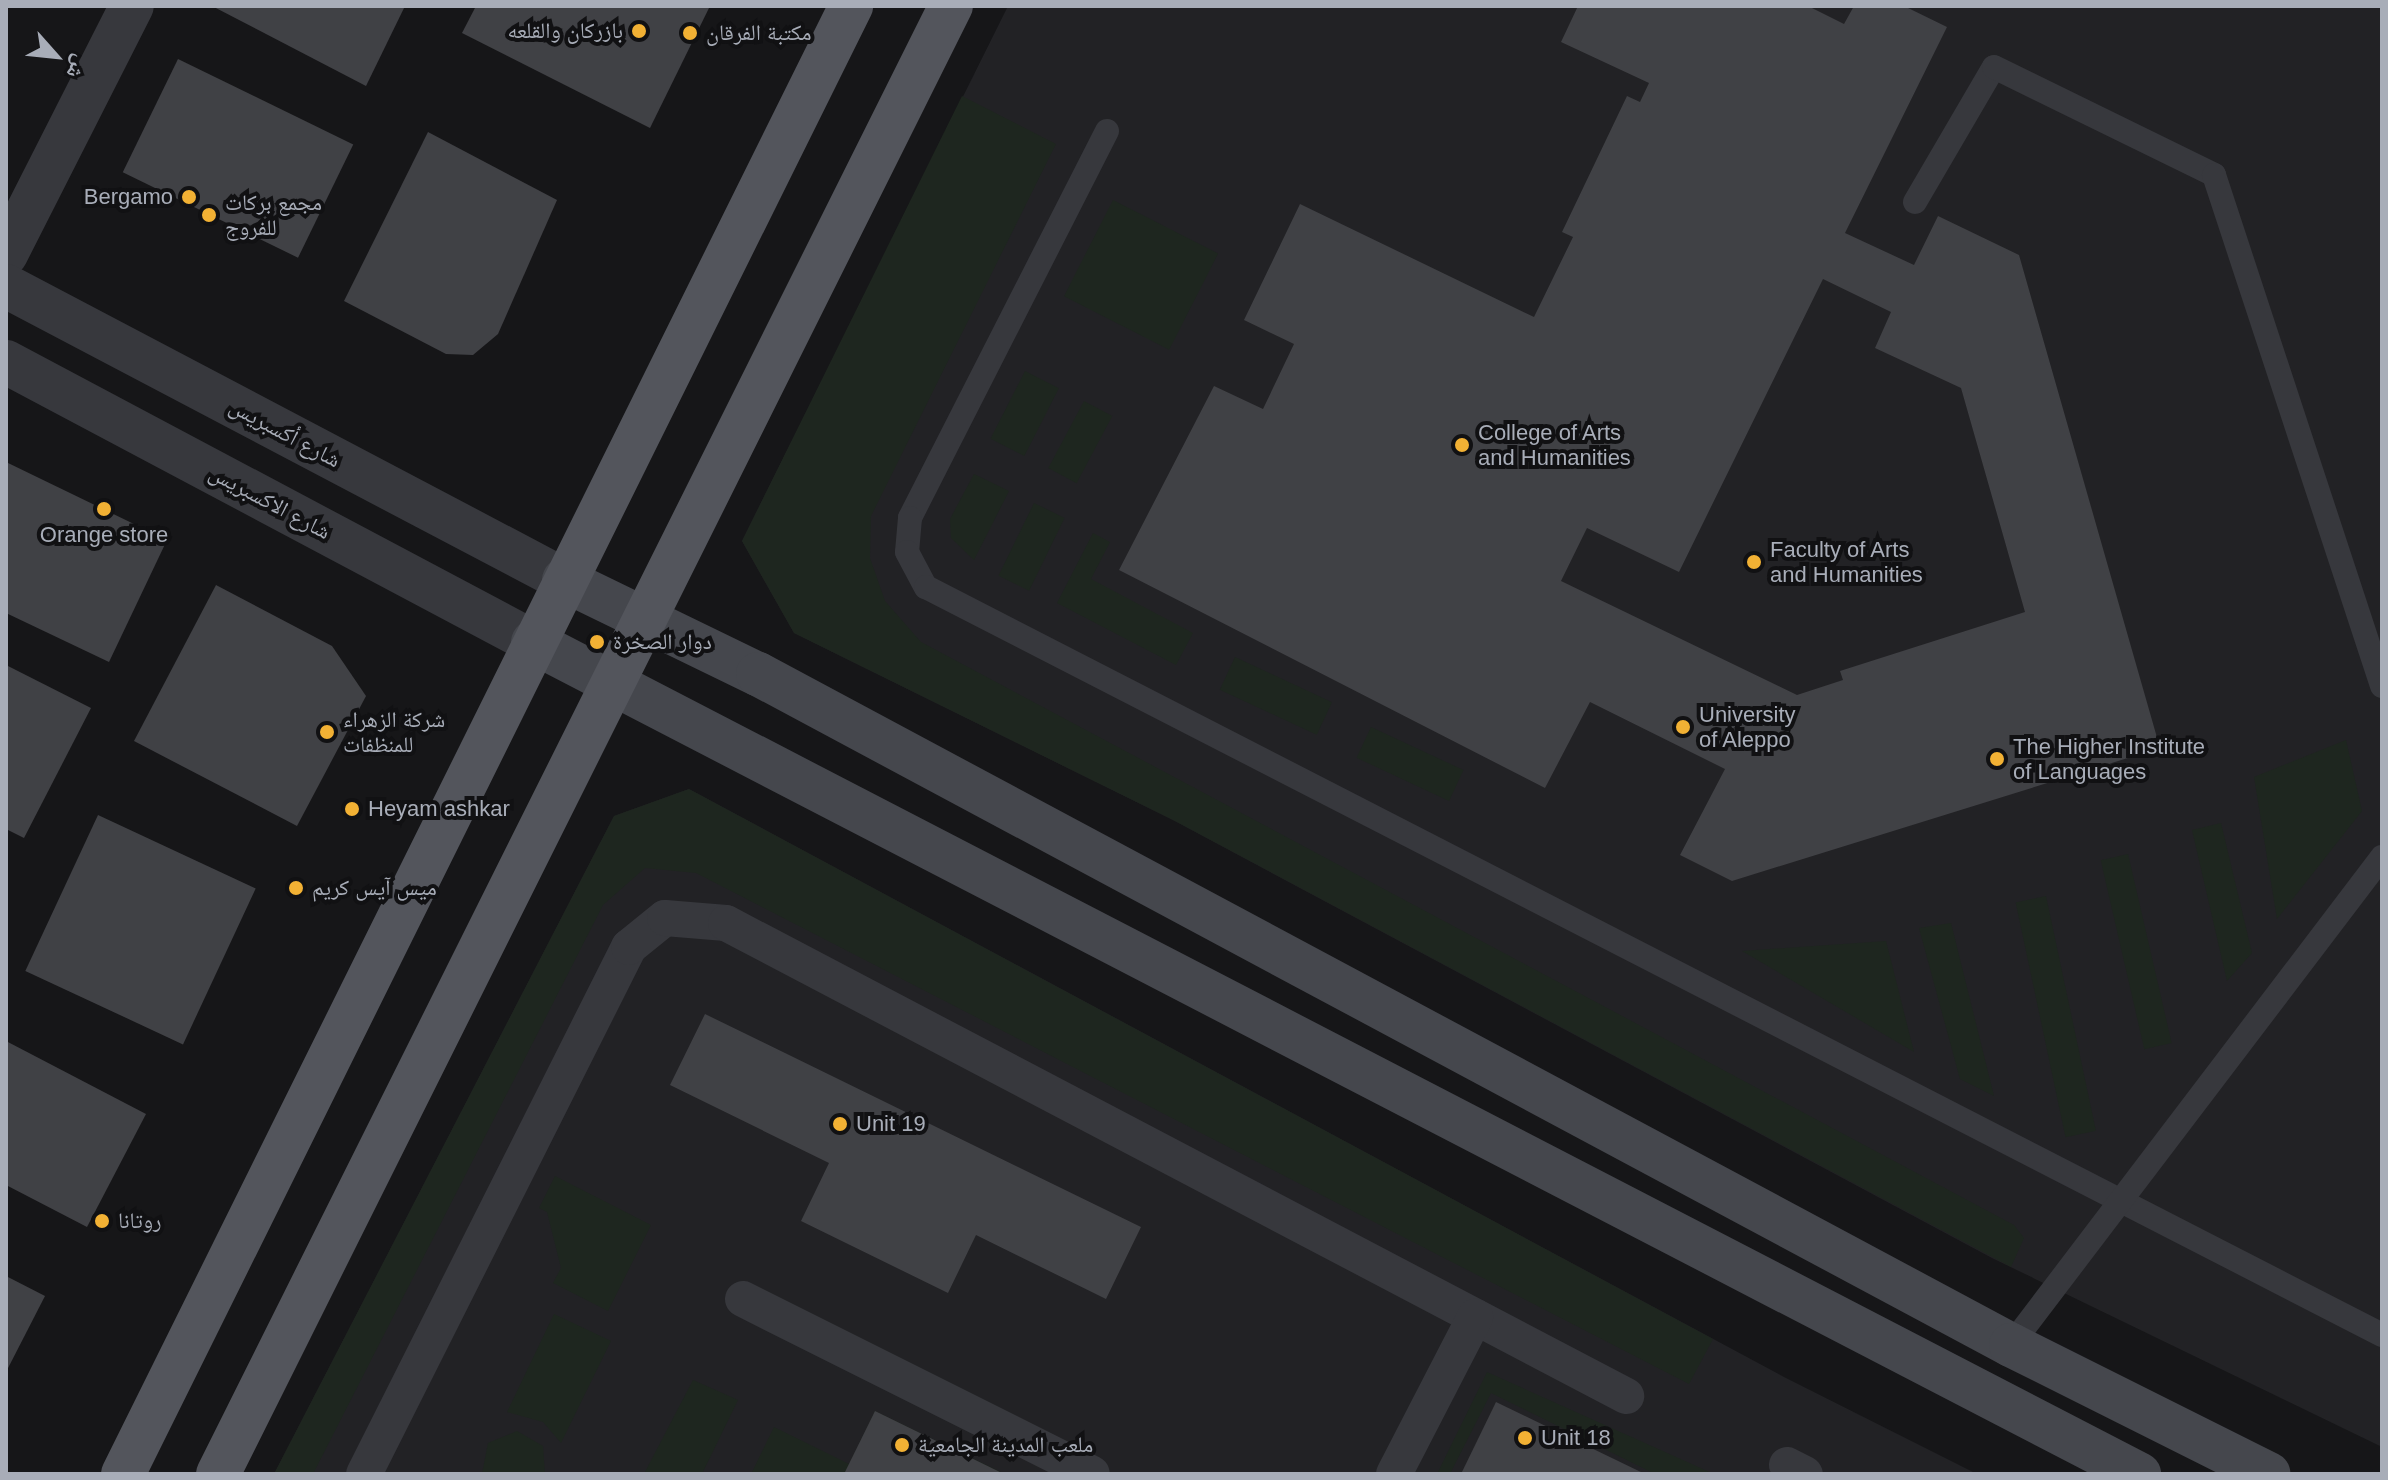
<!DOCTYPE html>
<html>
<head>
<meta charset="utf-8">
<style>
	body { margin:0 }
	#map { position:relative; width:2388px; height:1480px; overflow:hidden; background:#161618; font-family:Helvetica,"Noto Naskh Arabic",sans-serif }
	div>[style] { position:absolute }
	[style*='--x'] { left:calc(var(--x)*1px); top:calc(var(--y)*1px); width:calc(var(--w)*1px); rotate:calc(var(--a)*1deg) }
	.built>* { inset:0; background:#222225 }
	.green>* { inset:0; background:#1e261f; transform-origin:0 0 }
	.building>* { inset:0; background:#404145; transform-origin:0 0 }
	.service>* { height:24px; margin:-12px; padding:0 12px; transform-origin:12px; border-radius:12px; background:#37383d }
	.pedestrian>* { height:36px; margin:-18px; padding:0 18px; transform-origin:18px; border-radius:18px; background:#37383d }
	.minor>* { height:44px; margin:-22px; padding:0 22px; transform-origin:22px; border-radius:22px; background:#37383d }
	.tertiary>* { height:44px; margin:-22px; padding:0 22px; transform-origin:22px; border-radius:22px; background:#37383d }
	.secondary>* { height:44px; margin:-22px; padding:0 22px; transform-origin:22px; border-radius:22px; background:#45474d }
	.primary>* { height:44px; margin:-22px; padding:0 22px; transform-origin:22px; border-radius:22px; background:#53555c }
	.dots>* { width:22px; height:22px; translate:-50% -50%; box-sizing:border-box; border:4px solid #111113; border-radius:50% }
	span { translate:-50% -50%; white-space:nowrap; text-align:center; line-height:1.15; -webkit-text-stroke:8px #111113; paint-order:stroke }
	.poi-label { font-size:22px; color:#a8adb8 }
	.right { translate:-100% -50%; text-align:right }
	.left { translate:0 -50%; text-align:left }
	.street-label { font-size:22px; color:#a8adb8 }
	.frame { position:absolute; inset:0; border:8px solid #a8adb8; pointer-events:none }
	.north { position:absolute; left:16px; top:16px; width:80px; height:80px; -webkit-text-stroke:6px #111113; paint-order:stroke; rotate:117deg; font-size:22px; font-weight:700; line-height:32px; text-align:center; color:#a8adb8 }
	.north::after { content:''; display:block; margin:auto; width:28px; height:36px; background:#a8adb8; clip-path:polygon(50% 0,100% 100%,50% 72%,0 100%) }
</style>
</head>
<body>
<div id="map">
	<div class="built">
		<div style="clip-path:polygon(1008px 6px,2382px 6px,2382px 1447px,1992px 1258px,1173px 820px,794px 633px,742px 541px)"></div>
		<div style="clip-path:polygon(689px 789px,1784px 1377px,1977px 1474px,274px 1474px,614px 816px)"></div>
	</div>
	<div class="green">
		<div style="clip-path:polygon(962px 96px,1056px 144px,871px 516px,870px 558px,885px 601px,921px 642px,2014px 1225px,2024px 1238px,2011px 1267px,1173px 820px,794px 633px,742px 541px)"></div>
		<div style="left:1113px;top:200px;width:118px;height:108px;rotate:27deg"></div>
		<div style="left:1025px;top:371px;width:38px;height:76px;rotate:27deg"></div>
		<div style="left:1084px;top:401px;width:32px;height:76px;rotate:28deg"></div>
		<div style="clip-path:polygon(974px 474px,1009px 491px,974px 560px,951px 538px,950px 519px)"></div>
		<div style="left:1034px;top:503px;width:34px;height:81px;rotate:26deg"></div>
		<div style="clip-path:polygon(1093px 533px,1110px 542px,1091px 579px,1193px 633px,1176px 665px,1057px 603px)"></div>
		<div style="left:1235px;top:657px;width:107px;height:36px;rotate:25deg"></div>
		<div style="left:1371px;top:727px;width:102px;height:34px;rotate:25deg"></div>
		<div style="clip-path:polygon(2346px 740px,2362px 811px,2277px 919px,2254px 777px)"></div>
		<div style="clip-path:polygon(689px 789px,1713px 1339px,1689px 1384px,696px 873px,645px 868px,603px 905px,313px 1474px,274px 1474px,614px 816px)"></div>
		<div style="clip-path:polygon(2221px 823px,2252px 953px,2227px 981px,2192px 830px)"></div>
		<div style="left:2128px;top:854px;width:194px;height:28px;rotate:77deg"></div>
		<div style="left:2046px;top:896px;width:240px;height:31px;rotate:78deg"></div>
		<div style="clip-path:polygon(1951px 923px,1994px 1096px,1960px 1079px,1919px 928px)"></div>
		<div style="clip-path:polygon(1886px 941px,1914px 1052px,1742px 951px)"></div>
		<div style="clip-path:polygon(555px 1176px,651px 1225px,608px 1311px,553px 1283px,561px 1268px,547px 1212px,539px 1208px)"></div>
		<div style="clip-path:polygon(554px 1314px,611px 1341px,561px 1443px,543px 1422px,507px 1412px)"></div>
		<div style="clip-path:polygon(1487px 1372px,1714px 1474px,1655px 1474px,1491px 1393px,1450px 1474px,1437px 1474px)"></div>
		<div style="clip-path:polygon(693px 1380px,738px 1400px,702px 1474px,644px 1474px)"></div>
		<div style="clip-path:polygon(875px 1411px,1005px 1474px,751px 1474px,774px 1427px,849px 1464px)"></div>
		<div style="clip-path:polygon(517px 1431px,543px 1446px,545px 1474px,482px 1474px,488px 1443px)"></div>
	</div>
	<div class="building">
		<div style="clip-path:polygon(212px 6px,405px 6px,366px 86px)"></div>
		<div style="clip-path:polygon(476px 6px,705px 6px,709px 8px,650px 128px,462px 33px)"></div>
		<div style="clip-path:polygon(evenodd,1578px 6px,1808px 6px,1844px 24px,1854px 6px,1904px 6px,1947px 27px,1845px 233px,1914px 265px,1938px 216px,2019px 255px,2160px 748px,1732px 881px,1680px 855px,1725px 769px,1590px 702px,1545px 788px,1119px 570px,1214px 386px,1263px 409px,1294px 344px,1244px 320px,1300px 204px,1534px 317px,1573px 237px,1562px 232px,1627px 96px,1640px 102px,1649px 83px,1561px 42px,1578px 6px,1823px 279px,1891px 312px,1875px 348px,1961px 388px,2025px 612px,1840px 671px,1843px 680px,1797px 695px,1561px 581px,1587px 528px,1679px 572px,1823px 279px)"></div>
		<div style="left:178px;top:59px;width:195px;height:126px;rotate:26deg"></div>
		<div style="clip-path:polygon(428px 132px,557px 200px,498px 334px,473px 355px,446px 354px,344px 301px)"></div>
		<div style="clip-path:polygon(6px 462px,167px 540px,109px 662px,6px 613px)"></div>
		<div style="clip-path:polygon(216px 585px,332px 646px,366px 696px,297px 826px,134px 741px)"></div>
		<div style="clip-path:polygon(6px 665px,91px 708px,24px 838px,6px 829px)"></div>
		<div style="left:98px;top:815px;width:174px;height:172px;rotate:25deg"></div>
		<div style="clip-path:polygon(705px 1014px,1141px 1227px,1106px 1299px,976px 1235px,948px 1293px,801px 1221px,829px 1163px,670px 1085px)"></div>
		<div style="clip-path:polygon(6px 1041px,146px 1114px,87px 1227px,6px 1185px)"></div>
		<div style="clip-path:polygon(6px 1276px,45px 1296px,6px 1372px)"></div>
		<div style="clip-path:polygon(1496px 1402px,1645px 1474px,1461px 1474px)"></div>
		<div style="clip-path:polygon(875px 1411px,1004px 1474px,844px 1474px)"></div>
	</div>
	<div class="service">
		<div style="--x:1107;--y:131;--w:434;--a:117"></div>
		<div style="--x:910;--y:518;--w:34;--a:95"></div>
		<div style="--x:907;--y:552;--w:40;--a:62"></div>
		<div style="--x:926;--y:587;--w:1637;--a:27.19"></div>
		<div style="--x:1915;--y:202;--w:156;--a:-59.7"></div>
		<div style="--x:1994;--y:67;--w:245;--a:26.1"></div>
		<div style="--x:2214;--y:175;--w:538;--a:71.8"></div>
		<div style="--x:2011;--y:1345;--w:613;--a:-52.76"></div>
	</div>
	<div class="pedestrian">
		<div style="--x:743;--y:1299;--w:390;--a:26.6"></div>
		<div style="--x:1787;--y:1465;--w:20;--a:27"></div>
		<div style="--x:364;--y:1474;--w:590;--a:-63.3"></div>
		<div style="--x:629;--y:947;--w:46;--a:-38.9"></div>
		<div style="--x:665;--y:918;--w:61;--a:4.7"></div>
		<div style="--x:726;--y:923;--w:1017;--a:27.72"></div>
		<div style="--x:1394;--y:1474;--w:177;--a:-62.7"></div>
	</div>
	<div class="minor">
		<div style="--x:6;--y:254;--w:278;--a:-63.1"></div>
	</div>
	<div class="tertiary">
		<div style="--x:6;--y:286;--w:631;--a:27.78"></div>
		<div style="--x:6;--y:362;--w:597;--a:27.98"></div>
	</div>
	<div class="secondary">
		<div style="--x:564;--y:580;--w:216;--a:25.9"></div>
		<div style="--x:758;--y:674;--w:1421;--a:28.17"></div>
		<div style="--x:2011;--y:1345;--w:288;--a:26.6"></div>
		<div style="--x:533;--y:642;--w:1809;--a:27.39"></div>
	</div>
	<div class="primary">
		<div style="--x:123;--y:1474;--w:1639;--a:-63.62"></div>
		<div style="--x:218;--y:1474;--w:1641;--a:-63.47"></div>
	</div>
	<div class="dots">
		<div style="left:639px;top:31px;background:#f2b134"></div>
		<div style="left:690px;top:33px;background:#f2b134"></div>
		<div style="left:189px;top:197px;background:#f2b134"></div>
		<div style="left:209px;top:215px;background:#f2b134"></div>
		<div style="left:1462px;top:445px;background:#f2b134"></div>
		<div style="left:104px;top:509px;background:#f2b134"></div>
		<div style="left:1754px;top:562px;background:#f2b134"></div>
		<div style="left:597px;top:642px;background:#f2b134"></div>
		<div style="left:1683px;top:727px;background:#f2b134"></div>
		<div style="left:327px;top:732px;background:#f2b134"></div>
		<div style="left:1997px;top:759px;background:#f2b134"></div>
		<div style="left:352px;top:809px;background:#f2b134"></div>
		<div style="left:296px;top:888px;background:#f2b134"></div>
		<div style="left:840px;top:1124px;background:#f2b134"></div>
		<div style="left:102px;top:1221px;background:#f2b134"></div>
		<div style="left:1525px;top:1438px;background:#f2b134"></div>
		<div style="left:902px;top:1445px;background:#f2b134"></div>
	</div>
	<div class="poi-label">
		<span class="right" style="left:623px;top:31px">بازركان والقلعه</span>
		<span class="left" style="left:706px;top:33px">مكتبة الفرقان</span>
		<span class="right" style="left:173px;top:197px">Bergamo</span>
		<span class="left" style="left:225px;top:215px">مجمع بركات<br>للفروج</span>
		<span class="left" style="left:1478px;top:445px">College of Arts<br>and Humanities</span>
		<span style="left:104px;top:535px">Orange store</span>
		<span class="left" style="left:1770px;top:562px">Faculty of Arts<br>and Humanities</span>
		<span class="left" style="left:613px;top:642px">دوار الصخرة</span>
		<span class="left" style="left:1699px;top:727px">University<br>of Aleppo</span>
		<span class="left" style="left:343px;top:732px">شركة الزهراء<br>للمنظفات</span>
		<span class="left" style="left:2013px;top:759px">The Higher Institute<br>of Languages</span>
		<span class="left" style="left:368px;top:809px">Heyam ashkar</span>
		<span class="left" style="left:312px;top:888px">ميس آيس كريم</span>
		<span class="left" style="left:856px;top:1124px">Unit 19</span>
		<span class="left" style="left:118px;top:1221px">روتانا</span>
		<span class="left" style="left:1541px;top:1438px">Unit 18</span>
		<span class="left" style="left:918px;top:1445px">ملعب المدينة الجامعية</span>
	</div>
	<div class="street-label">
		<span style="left:285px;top:433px;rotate:28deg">شارع أكسبريس</span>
		<span style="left:270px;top:502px;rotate:28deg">شارع الاكسبريس</span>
	</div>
	<div class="frame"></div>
	<div class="north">ش</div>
</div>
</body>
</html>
